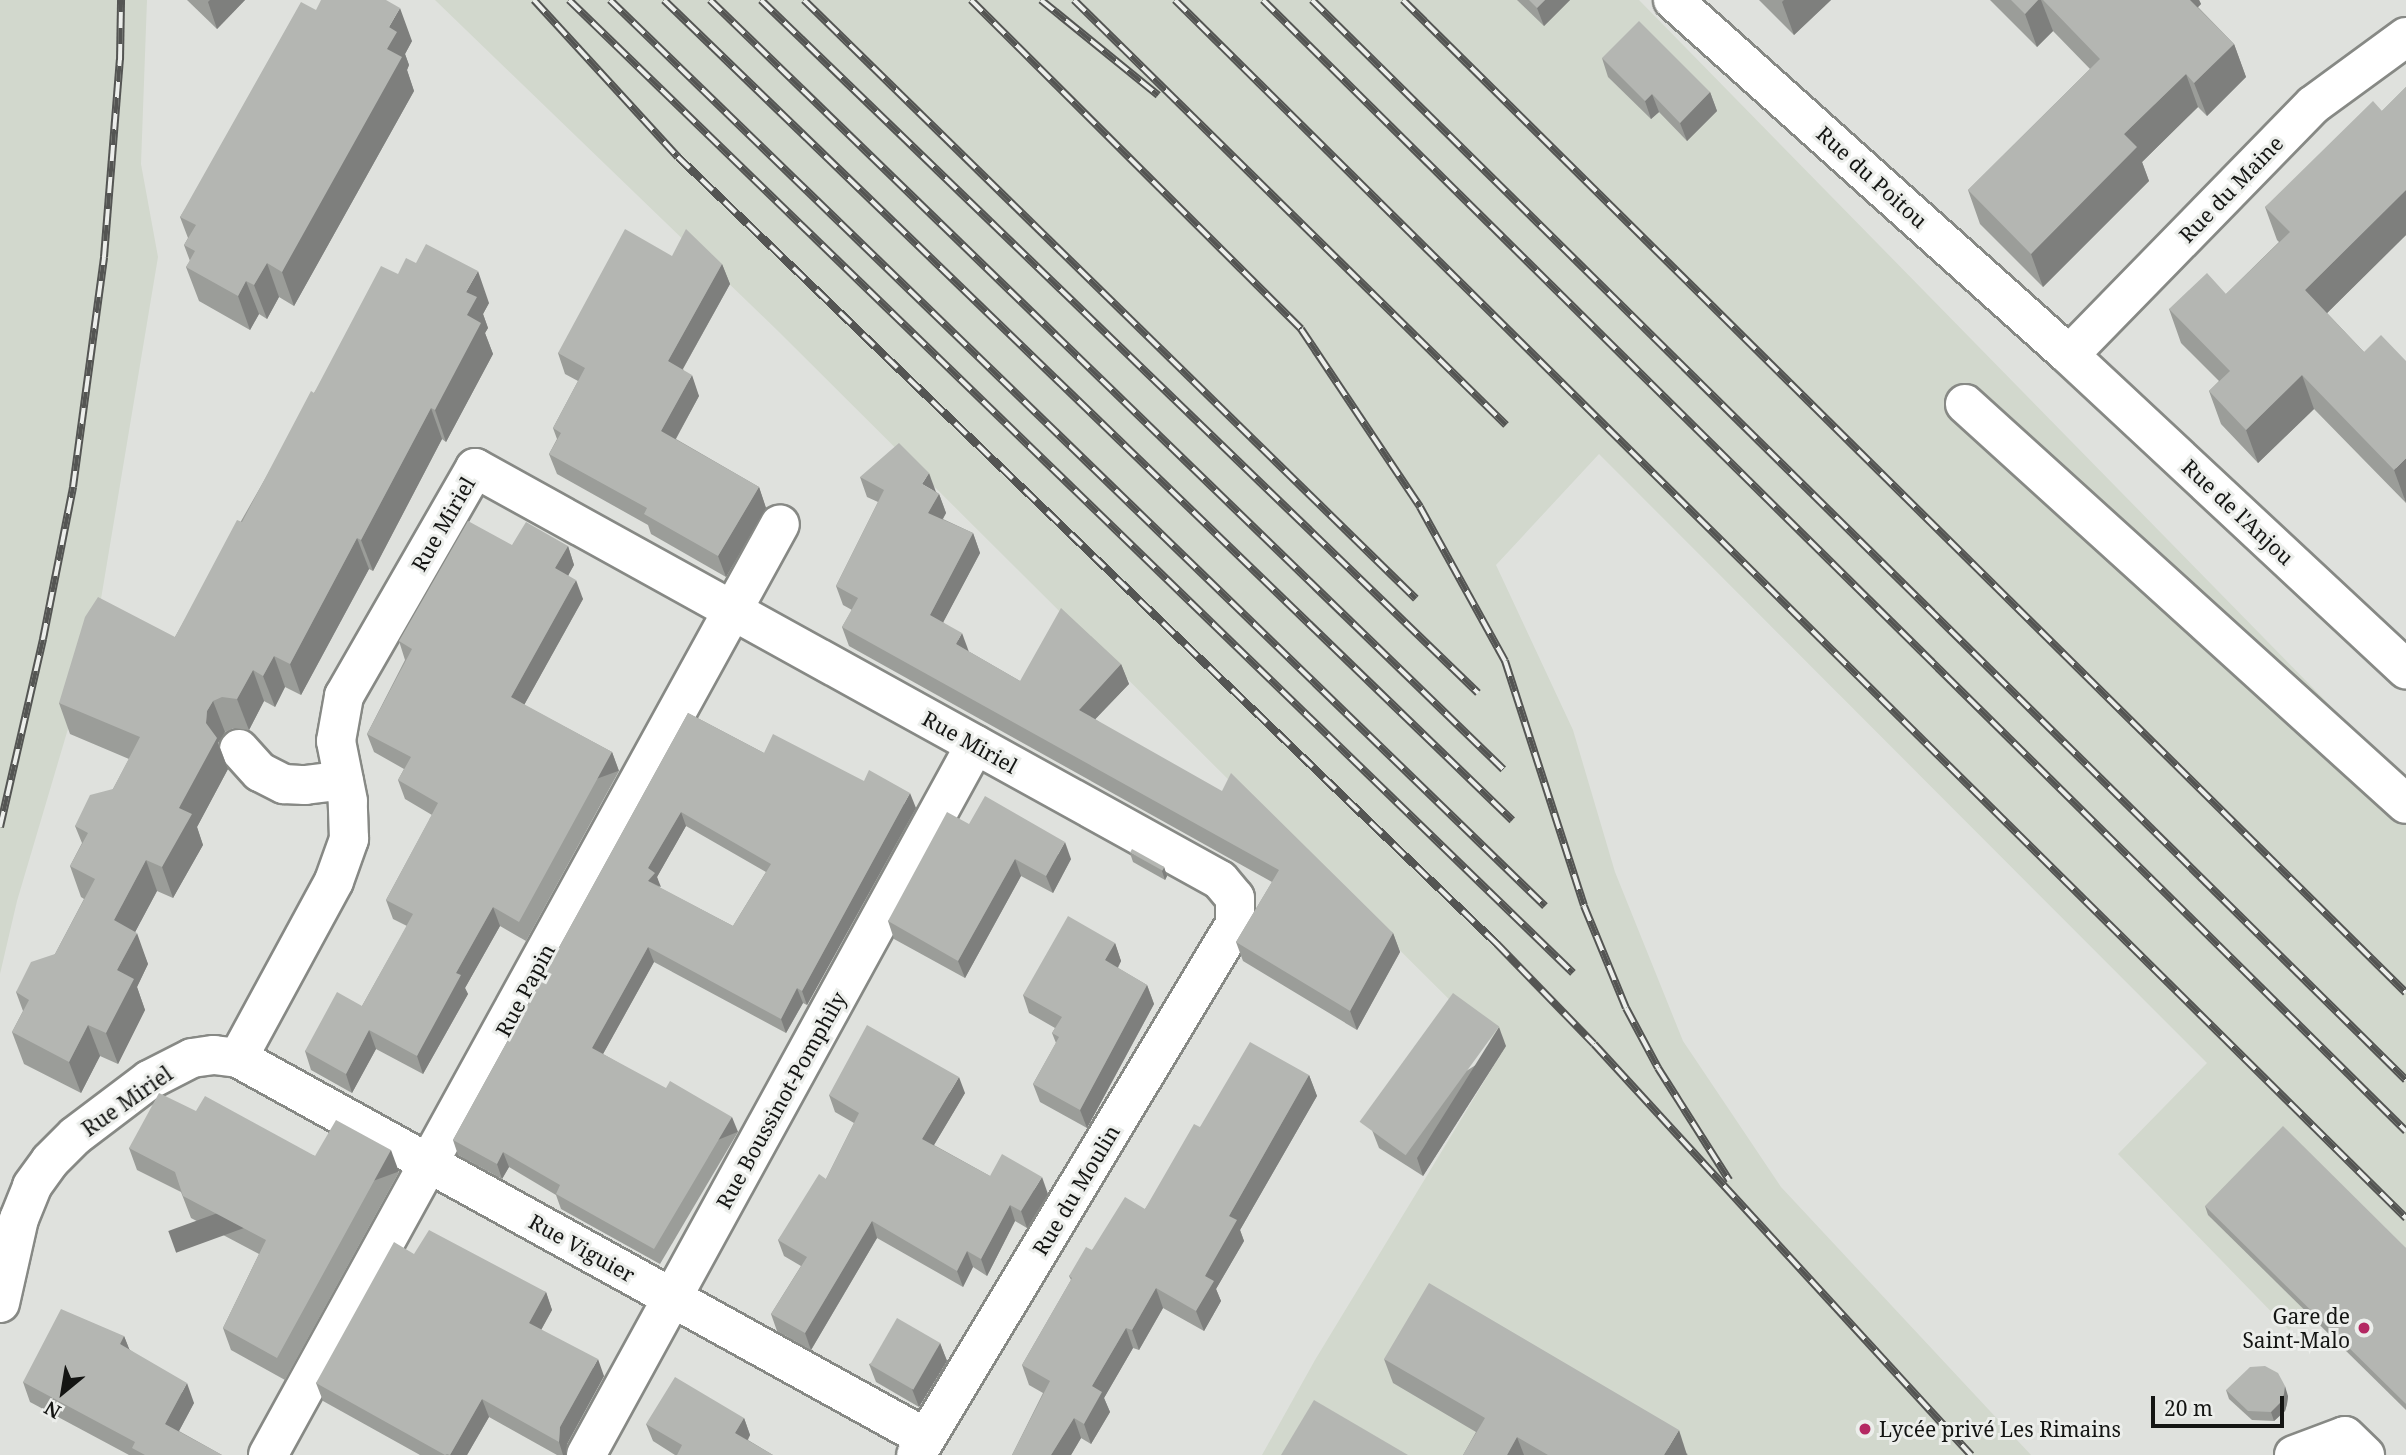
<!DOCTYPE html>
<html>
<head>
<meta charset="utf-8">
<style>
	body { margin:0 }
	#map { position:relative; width:2406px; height:1455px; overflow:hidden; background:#dfe1dd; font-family:"Noto Serif",serif }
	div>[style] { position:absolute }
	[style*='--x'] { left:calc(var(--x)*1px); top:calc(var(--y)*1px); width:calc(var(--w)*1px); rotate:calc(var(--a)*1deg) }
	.built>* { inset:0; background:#d2d8cd }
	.roads { filter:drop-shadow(2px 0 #878985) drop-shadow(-2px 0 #878985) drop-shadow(0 2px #878985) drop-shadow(0 -2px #878985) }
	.minor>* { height:38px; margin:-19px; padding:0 19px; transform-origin:19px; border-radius:19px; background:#fff }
	.rail>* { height:8px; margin-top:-4px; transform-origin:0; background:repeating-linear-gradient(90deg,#eceeeb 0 16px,#545553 0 32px); box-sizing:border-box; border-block:2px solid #545553 }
	.wall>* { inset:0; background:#9b9d99 }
	.shaded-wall>* { inset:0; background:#7e7f7d; transform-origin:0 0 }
	.building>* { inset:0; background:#b4b6b2; transform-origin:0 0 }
	.dots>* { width:19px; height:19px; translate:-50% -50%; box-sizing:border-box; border:4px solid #eceeeb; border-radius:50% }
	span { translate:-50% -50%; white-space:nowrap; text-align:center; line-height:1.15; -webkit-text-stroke:6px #eceeeb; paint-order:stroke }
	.street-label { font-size:21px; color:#141513 }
	.poi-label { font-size:21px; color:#141513 }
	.right { translate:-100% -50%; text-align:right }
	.left { translate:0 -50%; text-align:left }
	.north { position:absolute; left:28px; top:1357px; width:70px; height:70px; -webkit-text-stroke:5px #eceeeb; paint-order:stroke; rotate:210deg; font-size:19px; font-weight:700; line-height:28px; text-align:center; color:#141513 }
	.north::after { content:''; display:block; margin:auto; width:24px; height:32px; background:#141513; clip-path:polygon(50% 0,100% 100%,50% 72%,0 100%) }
	.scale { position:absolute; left:2151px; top:1396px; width:133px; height:32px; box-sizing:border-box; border:4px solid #141513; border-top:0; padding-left:9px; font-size:21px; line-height:24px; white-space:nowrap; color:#141513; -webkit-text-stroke:5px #eceeeb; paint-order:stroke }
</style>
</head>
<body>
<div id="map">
	<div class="built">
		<div style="clip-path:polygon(0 0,147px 0,141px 164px,158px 257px,94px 641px,17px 901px,0 974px)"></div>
		<div style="clip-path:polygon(435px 0,1639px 0,2406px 783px,2406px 1397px,2311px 1305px,2289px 1330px,2118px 1154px,2207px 1063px,1599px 454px,1496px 565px,1573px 730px,1615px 872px,1683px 1041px,1781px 1187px,2031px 1455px,1262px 1455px,1315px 1360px,1502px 1052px,779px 332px)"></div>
	</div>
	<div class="roads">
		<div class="minor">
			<div style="--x:1673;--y:0;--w:532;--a:41.88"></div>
			<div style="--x:2069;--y:355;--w:461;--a:43"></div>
			<div style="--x:2069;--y:355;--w:349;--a:-45.7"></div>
			<div style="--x:2313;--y:105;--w:115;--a:-36.2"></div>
			<div style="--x:1965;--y:404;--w:595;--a:42.21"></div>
			<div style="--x:239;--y:749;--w:31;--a:48"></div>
			<div style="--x:260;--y:772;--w:27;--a:27"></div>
			<div style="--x:284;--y:784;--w:21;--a:3"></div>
			<div style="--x:305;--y:785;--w:39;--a:-7"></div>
			<div style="--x:238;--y:1058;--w:786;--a:28.91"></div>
			<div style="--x:0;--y:1303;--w:86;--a:-77.3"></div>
			<div style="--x:19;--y:1219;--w:35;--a:-68"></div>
			<div style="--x:32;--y:1186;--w:31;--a:-54"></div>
			<div style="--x:50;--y:1161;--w:35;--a:-45"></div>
			<div style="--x:75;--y:1136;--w:93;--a:-37.1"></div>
			<div style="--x:149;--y:1080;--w:48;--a:-27.1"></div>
			<div style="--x:192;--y:1058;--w:22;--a:-8"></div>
			<div style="--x:214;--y:1055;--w:24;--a:7"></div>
			<div style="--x:238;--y:1058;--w:201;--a:-61.5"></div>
			<div style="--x:334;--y:881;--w:45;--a:-70.3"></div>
			<div style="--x:349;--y:839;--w:38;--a:-92"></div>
			<div style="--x:348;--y:801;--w:61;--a:-101.3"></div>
			<div style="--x:336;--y:741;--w:46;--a:-79.9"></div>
			<div style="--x:344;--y:696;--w:263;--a:-60.1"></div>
			<div style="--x:475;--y:468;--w:851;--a:28.94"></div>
			<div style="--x:1220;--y:880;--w:23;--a:50"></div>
			<div style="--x:1235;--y:898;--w:26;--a:90"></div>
			<div style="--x:1235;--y:924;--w:619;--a:121"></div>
			<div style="--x:268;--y:1455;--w:1062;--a:-61.19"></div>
			<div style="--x:586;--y:1455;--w:810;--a:-61.28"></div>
			<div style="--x:2294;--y:1455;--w:54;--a:-20.4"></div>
			<div style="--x:2345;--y:1436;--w:28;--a:44"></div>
		</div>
	</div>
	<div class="rail">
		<div style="--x:534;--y:0;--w:213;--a:47.5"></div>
		<div style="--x:678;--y:157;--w:1136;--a:43.86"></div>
		<div style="--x:1497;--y:944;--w:139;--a:45.9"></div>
		<div style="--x:1594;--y:1044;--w:558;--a:47.47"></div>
		<div style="--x:569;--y:0;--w:1398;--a:44.1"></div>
		<div style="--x:610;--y:0;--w:1302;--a:44.1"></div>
		<div style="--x:664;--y:0;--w:1180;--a:44.04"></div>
		<div style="--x:710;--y:0;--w:1105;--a:44.12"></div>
		<div style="--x:761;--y:0;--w:997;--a:44.02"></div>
		<div style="--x:804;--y:0;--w:856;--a:44.38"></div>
		<div style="--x:971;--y:0;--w:466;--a:44.9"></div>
		<div style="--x:1301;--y:329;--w:214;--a:56.2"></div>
		<div style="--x:1420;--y:507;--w:176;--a:61.1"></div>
		<div style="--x:1505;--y:661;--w:257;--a:72.1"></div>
		<div style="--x:1584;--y:906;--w:110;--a:67.6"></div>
		<div style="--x:1626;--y:1008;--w:68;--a:61.9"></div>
		<div style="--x:1658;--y:1068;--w:133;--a:57.6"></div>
		<div style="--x:1041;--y:0;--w:151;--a:39.1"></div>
		<div style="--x:1074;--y:0;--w:606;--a:44.53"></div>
		<div style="--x:1175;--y:0;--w:1732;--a:44.7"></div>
		<div style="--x:1263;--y:0;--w:1608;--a:44.7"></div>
		<div style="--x:1312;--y:0;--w:1537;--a:44.63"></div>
		<div style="--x:1403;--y:0;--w:1411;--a:44.71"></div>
		<div style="--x:0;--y:827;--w:193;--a:-77.1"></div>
		<div style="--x:43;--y:639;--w:155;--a:-78.8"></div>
		<div style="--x:73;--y:487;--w:232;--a:-82.3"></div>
		<div style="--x:104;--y:257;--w:198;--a:-85.4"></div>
		<div style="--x:120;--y:60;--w:60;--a:-89"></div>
	</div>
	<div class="wall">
		<div style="clip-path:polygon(187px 0,245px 0,217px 29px)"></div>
		<div style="clip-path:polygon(1517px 0,1570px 0,1544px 26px)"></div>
		<div style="clip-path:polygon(1759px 0,1831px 0,1794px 35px)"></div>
		<div style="clip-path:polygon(1990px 0,2199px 0,2201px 4px,2198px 7px,2234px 44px,2246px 77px,2207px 116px,2198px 107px,2142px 162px,2149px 181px,2043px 287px,1980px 224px,1968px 190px,2090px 69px,2053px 31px,2037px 47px)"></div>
		<div style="clip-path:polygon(316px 10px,412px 41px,405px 54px,409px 65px,407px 70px,414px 91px,294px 306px,279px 297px,267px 319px,259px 314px,250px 330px,199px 301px,186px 267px,190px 261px,184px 245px,188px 238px,180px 217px)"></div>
		<div style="clip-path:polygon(1602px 58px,1710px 92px,1717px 111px,1687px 141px,1659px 112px,1651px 119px,1608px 77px)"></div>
		<div style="clip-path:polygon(2406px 87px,2406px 235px,2327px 313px,2364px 352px,2406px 503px,2314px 409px,2258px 463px,2221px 424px,2209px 391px,2219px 381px,2181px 343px,2169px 309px,2226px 294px,2279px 242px,2277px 240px,2265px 207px,2382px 111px)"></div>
		<div style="clip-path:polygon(672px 256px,722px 264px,730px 284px,683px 369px,699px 396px,676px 439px,759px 487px,766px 508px,726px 577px,651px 534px,648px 525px,557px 474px,549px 454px,557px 439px,553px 428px,578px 381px,565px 374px,558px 353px)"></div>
		<div style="clip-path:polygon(398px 274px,489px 303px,483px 314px,488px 328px,485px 333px,493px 354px,446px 442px,442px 439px,373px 571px,369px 569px,301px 695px,285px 687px,275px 707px,264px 701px,249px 730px,234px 728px,225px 732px,218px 742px,228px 769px,197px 827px,203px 845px,173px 898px,157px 891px,135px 932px,148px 964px,137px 987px,145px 1010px,118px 1064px,100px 1056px,81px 1093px,24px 1064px,12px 1032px,23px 1011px,16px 992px,55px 954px,84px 899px,81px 897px,70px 866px,82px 843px,75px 826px,113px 789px,129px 759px,70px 734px,59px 703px,175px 637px,314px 393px)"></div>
		<div style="clip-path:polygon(860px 477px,935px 491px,939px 494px,946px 513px,943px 519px,973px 533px,980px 553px,943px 622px,968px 651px,1020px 681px,1121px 664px,1129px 684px,1095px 719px,1393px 933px,1400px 952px,1357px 1030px,1243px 961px,1236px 942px,1272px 882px,849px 646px,842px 627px,852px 610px,843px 605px,836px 586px,878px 502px,867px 497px)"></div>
		<div style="clip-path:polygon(512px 545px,568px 546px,574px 565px,568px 575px,583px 599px,524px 705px,612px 752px,619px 771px,526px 941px,500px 926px,465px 988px,468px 994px,423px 1074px,376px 1049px,352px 1093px,311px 1070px,305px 1051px,362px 1006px,407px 926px,393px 919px,386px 900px,432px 815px,405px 799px,398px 780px,404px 769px,374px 752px,367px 734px,405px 660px,399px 641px)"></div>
		<div style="clip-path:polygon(evenodd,688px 713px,764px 753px,916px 808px,807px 1005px,803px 1003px,786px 1033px,654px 962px,603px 1054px,738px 1132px,660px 1264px,561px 1209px,556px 1195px,509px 1167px,502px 1179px,458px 1155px,453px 1140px,688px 713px,686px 826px,766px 872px,733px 926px,660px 888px,657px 877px,686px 826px)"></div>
		<div style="clip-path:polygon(969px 824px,1071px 859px,1053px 893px,1021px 876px,965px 978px,894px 939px,888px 921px)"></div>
		<div style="clip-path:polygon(1130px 853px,1164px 867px,1167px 876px,1165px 880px,1133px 862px)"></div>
		<div style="clip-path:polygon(1115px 943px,1121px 961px,1118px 968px,1147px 985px,1154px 1004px,1087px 1128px,1040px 1102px,1033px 1084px,1056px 1043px,1052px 1033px,1055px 1028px,1029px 1013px,1023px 995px)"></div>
		<div style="clip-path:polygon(1506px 1046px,1423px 1176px,1379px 1148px,1372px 1130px)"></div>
		<div style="clip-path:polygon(1309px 1075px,1317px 1096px,1240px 1230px,1244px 1241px,1216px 1289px,1221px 1301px,1204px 1331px,1163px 1308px,1139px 1350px,1133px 1348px,1104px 1398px,1110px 1412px,1091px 1444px,1081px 1438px,1071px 1455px,1012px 1455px,1043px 1393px,1029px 1385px,1022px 1365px,1071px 1280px,1069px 1276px,1092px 1250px,1145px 1209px,1200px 1127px)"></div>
		<div style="clip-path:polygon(965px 1093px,934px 1145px,990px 1176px,1048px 1194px,1027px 1228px,1015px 1221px,987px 1276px,973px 1267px,963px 1287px,877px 1238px,811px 1350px,777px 1331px,771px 1314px,801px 1266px,784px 1256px,778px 1240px,826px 1179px,854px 1123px,835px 1112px,829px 1095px)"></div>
		<div style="clip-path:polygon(196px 1111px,315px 1156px,399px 1172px,285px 1380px,231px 1350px,223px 1328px,259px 1254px,191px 1218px,181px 1192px,137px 1170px,129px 1148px)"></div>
		<div style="clip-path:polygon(2205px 1206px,2406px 1248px,2406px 1410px,2208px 1215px)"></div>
		<div style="clip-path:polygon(414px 1254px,546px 1292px,552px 1310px,541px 1330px,604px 1376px,567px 1444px,566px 1455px,557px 1455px,489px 1417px,467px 1455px,420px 1455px,323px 1401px,316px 1383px)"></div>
		<div style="clip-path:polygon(124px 1336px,129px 1349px,194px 1403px,179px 1431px,222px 1455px,129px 1455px,30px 1402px,23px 1382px)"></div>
		<div style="clip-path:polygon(940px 1343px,947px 1361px,919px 1407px,876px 1382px,869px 1364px)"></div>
		<div style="clip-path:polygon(1384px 1359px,1688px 1454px,1687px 1455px,1463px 1455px,1476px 1432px,1393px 1383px)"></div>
		<div style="clip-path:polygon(2226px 1390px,2288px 1396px,2287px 1404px,2285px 1411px,2274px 1421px,2252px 1420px,2229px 1399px)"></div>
		<div style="clip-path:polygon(744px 1418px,750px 1435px,748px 1440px,773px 1455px,675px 1455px,653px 1441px,646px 1424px)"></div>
	</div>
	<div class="shaded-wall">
		<div style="clip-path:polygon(210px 0,245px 0,217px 29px,208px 2px)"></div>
		<div style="clip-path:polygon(1545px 0,1570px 0,1544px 26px,1537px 8px)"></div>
		<div style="clip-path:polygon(1784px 0,1831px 0,1794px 35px,1782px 2px)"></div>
		<div style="clip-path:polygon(2038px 0,2041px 0,2053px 31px,2037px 47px,2025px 14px)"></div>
		<div style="clip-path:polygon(2181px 0,2199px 0,2201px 4px,2187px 18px)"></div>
		<div style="clip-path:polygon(400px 8px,412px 41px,405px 54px,409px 65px,407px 70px,414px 91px,294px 306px,282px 272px,387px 49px,389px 27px)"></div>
		<div style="clip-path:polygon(2234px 44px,2246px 77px,2207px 116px,2194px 83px)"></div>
		<div style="clip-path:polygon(2186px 74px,2198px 107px,2142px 162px,2149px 181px,2043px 287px,2031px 254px,2124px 134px)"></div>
		<div style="clip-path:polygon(1710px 92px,1717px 111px,1687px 141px,1680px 123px)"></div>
		<div style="clip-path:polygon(1652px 94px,1659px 112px,1651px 119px,1645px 101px)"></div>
		<div style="clip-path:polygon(2406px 190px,2406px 235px,2317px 323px,2305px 290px)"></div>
		<div style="clip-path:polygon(267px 263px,279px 297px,267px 319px,254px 285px)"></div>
		<div style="clip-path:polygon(722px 264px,730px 284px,676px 381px,668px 361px)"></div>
		<div style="clip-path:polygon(478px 271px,489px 303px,483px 314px,488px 328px,485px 333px,493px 354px,446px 442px,435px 410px,466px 292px)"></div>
		<div style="clip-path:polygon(246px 281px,259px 314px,250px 330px,238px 296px)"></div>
		<div style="clip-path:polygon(692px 375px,699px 396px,669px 451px,661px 431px)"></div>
		<div style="clip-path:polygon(2302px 375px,2314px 409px,2258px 463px,2246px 430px)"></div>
		<div style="clip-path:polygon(431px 408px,442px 439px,373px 571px,361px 540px)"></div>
		<div style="clip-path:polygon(2406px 458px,2406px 503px,2394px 470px)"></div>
		<div style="clip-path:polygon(929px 473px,936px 492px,922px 484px)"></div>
		<div style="clip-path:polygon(759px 487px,766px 508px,726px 577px,718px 556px)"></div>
		<div style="clip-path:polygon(939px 494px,946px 513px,935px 532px,928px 513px)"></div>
		<div style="clip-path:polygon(973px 533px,980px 553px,937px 634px,930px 615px)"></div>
		<div style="clip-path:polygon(357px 538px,369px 569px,301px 695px,290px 664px)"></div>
		<div style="clip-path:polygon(568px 546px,574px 565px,562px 587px,555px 568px)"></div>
		<div style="clip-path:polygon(576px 580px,583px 599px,518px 716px,511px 697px)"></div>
		<div style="clip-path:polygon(962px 633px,969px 652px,956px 644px)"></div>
		<div style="clip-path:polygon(274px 656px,285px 687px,275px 707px,263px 676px)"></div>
		<div style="clip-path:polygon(1121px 664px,1129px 684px,1086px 729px,1079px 710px)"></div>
		<div style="clip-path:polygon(253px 670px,264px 701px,249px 730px,237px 699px)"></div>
		<div style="clip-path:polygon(213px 701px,225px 732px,218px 743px,228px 769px,197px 827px,203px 845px,173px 898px,162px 867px,179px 808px,206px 723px,207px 711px)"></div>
		<div style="left:612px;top:752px;width:20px;height:194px;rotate:70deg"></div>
		<div style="clip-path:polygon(910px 793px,916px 808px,807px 1005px,802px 991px)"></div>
		<div style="clip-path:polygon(681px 812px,686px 826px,657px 877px,661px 887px,648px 881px,648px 868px)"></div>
		<div style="clip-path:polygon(1065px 842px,1071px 859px,1053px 893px,1046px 876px)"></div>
		<div style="clip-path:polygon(1015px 859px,1021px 876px,965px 978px,958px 961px)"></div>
		<div style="clip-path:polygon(146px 860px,157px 891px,125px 951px,114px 920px)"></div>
		<div style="clip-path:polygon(1164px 867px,1167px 876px,1165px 880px,1162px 871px)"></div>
		<div style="clip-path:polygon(493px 907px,500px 926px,465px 988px,468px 994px,423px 1074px,417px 1056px,456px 973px)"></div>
		<div style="clip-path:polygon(137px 933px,148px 964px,137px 987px,145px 1010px,118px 1064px,106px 1033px,117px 970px)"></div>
		<div style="clip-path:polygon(1393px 933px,1400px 952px,1357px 1030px,1350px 1011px)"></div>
		<div style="clip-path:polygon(1115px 943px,1121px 961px,1112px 978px,1105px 960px)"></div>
		<div style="clip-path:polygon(648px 947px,654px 962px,598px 1063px,592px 1048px)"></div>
		<div style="clip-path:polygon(1147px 985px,1154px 1004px,1087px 1128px,1080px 1110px)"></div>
		<div style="clip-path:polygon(797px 988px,803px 1003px,786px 1033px,781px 1019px)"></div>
		<div style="clip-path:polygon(88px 1025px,100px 1056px,81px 1093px,69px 1062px)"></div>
		<div style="clip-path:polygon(1499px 1027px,1506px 1046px,1423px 1176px,1417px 1158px)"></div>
		<div style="clip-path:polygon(369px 1030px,376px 1049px,352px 1093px,346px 1074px)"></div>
		<div style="clip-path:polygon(1309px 1075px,1317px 1096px,1240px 1230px,1244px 1241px,1216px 1289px,1221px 1301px,1204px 1331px,1196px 1311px,1205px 1276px,1229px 1216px)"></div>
		<div style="clip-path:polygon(959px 1077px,965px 1093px,928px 1155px,922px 1139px)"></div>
		<div style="left:732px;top:1117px;width:16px;height:153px;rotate:68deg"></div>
		<div style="left:391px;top:1150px;width:23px;height:237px;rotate:70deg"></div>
		<div style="clip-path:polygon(503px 1152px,509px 1167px,502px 1179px,497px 1164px)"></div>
		<div style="clip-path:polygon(1042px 1177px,1048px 1194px,1027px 1228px,1021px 1211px)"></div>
		<div style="clip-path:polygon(1010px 1205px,1015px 1221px,987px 1276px,981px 1259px)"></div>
		<div style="clip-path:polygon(872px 1221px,877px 1238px,811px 1350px,805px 1333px)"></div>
		<div style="clip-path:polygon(967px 1251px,973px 1267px,963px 1287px,957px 1271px)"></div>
		<div style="clip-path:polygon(1156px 1288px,1163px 1308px,1139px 1350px,1132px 1330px)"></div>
		<div style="clip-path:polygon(546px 1292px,552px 1310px,535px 1341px,529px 1323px)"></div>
		<div style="clip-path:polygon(1126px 1328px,1133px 1348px,1104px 1398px,1110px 1412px,1091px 1444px,1084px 1424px,1092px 1386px)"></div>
		<div style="clip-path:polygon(124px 1336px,132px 1356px,120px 1344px)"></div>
		<div style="clip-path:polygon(940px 1343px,947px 1361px,919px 1407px,912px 1389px)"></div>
		<div style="clip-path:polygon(598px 1359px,604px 1376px,567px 1444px,566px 1455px,563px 1455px,559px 1442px,560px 1427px)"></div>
		<div style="clip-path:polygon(187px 1383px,194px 1403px,172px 1444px,165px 1424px)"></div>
		<div style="clip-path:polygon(2285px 1386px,2288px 1396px,2287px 1404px,2285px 1411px,2274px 1421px,2271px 1412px)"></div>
		<div style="clip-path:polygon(482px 1399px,489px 1417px,467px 1455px,450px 1455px)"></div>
		<div style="clip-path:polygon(744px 1418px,750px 1435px,742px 1450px,735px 1433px)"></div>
		<div style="clip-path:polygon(1074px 1418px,1081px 1438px,1071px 1455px,1051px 1455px)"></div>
		<div style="clip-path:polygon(1679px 1430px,1687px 1455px,1664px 1455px)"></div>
		<div style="clip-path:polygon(1517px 1437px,1524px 1455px,1507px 1455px)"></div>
	</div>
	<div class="building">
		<div style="clip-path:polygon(321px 0,386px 0,400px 8px,389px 27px,397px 32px,387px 49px,402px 57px,282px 272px,267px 263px,254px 285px,246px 281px,238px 296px,186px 267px,195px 251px,184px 245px,196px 225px,180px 217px,301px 2px,316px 10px)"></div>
		<div style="clip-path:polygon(1529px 0,1545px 0,1537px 8px)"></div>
		<div style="clip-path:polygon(2011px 0,2038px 0,2025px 14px)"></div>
		<div style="clip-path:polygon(2043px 0,2190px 0,2234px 44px,2194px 83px,2186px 74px,2124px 134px,2137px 147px,2031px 254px,1968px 190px,2100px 59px)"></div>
		<div style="clip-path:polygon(1639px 21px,1710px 92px,1680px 123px,1652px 94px,1645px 101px,1602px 58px)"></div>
		<div style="clip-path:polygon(2406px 87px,2406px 190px,2305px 290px,2364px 352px,2381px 335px,2406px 361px,2406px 458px,2394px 470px,2302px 375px,2246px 430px,2209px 391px,2230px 371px,2169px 309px,2207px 273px,2226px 294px,2290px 232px,2265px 207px,2373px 101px,2382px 111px)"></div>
		<div style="clip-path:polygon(625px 229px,672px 256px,686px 229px,722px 264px,668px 361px,692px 375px,661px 431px,759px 487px,718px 556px,644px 514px,647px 508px,549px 454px,561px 433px,553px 428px,585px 368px,558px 353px)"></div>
		<div style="clip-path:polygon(426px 244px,478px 271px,466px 292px,477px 297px,467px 315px,481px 323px,435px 410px,431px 408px,361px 540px,357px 538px,290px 664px,274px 656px,263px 676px,253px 670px,237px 699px,222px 697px,213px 701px,207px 711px,206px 723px,217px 738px,179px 808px,192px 814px,162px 867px,146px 860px,114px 920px,137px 933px,117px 970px,134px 979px,106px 1033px,88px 1025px,69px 1062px,12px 1032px,29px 1000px,16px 992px,31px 962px,55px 954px,95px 879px,70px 866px,88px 833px,75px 826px,90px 795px,113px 789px,140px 737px,59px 703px,85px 617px,98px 597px,175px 637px,237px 520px,242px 522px,311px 391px,314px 393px,381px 266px,398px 274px,406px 258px,416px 263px)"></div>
		<div style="clip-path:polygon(899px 443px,929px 473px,922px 484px,939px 494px,928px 513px,973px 533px,930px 615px,962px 633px,956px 644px,1020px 681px,1061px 608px,1121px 664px,1079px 710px,1222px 791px,1231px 773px,1393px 933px,1350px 1011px,1236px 942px,1279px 870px,842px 627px,858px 598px,836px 586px,884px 490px,860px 477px)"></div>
		<div style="clip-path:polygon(468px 521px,512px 545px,526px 522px,568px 546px,555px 568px,576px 580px,511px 697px,612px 752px,519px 922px,493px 907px,456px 973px,461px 975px,417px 1056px,369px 1030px,346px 1074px,305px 1051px,337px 992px,362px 1006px,413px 914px,386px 900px,438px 803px,398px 780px,411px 757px,367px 734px,412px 649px,399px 641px)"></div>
		<div style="clip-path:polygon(evenodd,688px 713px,764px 753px,773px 734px,864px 781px,869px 770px,910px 793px,802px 991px,797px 988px,781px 1019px,648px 947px,592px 1048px,666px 1088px,670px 1081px,732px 1117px,654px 1249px,556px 1194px,560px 1185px,503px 1152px,497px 1164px,453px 1140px,688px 713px,681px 812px,771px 864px,733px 926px,648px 881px,655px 873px,648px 868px,681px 812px)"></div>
		<div style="clip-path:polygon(985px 796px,1065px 842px,1046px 876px,1015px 859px,958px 961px,888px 921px,947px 812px,969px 824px)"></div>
		<div style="left:1132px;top:849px;width:37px;height:4px;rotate:29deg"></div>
		<div style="clip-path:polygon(1068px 916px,1115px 943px,1105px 960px,1147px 985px,1080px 1110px,1033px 1084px,1059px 1037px,1052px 1033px,1062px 1017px,1023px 995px)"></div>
		<div style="left:1453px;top:993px;width:57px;height:159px;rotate:36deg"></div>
		<div style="clip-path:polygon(867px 1025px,959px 1077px,922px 1139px,990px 1176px,1002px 1154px,1042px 1177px,1021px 1211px,1010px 1205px,981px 1259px,967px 1251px,957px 1271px,872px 1221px,805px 1333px,771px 1314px,807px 1257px,778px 1240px,819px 1174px,826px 1179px,859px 1113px,829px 1095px)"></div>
		<div style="clip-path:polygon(1250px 1042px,1309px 1075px,1229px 1216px,1237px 1220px,1205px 1276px,1214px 1281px,1196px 1311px,1156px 1288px,1132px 1330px,1126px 1328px,1092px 1386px,1102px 1392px,1084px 1424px,1074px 1418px,1051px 1455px,1012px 1455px,1050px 1381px,1022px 1365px,1072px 1278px,1069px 1276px,1086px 1247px,1092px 1250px,1125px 1197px,1145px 1209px,1194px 1124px,1200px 1127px)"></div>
		<div style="clip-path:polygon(159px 1093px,196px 1111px,205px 1096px,315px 1156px,336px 1120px,391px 1150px,277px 1358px,223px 1328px,266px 1240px,183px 1196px,175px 1172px,129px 1148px)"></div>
		<div style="clip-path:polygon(2283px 1126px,2406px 1248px,2406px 1404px,2205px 1206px)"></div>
		<div style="clip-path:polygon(429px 1230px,546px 1292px,529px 1323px,598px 1359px,560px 1427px,559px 1442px,482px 1399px,450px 1455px,447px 1454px,445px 1455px,316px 1383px,394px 1242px,414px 1254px)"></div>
		<div style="clip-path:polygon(1429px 1283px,1679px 1430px,1664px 1455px,1548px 1455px,1517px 1437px,1507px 1455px,1463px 1455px,1485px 1418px,1384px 1359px)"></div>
		<div style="clip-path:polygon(61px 1309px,124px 1336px,120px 1344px,187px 1383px,165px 1424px,222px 1455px,145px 1455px,132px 1448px,135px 1442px,23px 1382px)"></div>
		<div style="left:897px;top:1318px;width:50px;height:54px;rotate:30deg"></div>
		<div style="clip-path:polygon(2265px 1366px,2278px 1373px,2285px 1386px,2284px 1394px,2281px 1402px,2271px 1412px,2248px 1411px,2226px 1390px,2250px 1367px)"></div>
		<div style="clip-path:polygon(675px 1377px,744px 1418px,735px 1433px,773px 1455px,677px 1455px,682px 1445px,646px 1424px)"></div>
		<div style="clip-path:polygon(1314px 1400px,1408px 1455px,1281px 1455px)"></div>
	</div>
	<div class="dots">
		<div style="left:2364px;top:1328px;background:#b42862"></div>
		<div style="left:1865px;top:1429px;background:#b42862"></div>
	</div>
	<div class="street-label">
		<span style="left:1872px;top:177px;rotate:42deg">Rue du Poitou</span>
		<span style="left:2231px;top:189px;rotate:-46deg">Rue du Maine</span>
		<span style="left:2238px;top:512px;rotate:43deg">Rue de l'Anjou</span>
		<span style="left:443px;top:524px;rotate:-60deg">Rue Miriel</span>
		<span style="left:970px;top:742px;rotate:29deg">Rue Miriel</span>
		<span style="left:525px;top:990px;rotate:-62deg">Rue Papin</span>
		<span style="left:781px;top:1100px;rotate:-61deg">Rue Boussinot-Pomphily</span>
		<span style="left:127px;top:1101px;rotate:-35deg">Rue Miriel</span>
		<span style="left:1076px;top:1190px;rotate:-59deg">Rue du Moulin</span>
		<span style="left:582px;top:1248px;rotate:29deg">Rue Viguier</span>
	</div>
	<div class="poi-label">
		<span class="right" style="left:2350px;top:1328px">Gare de<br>Saint-Malo</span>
		<span class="left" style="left:1879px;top:1429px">Lycée privé Les Rimains</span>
	</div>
	<div class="north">N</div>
	<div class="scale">20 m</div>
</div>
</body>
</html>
